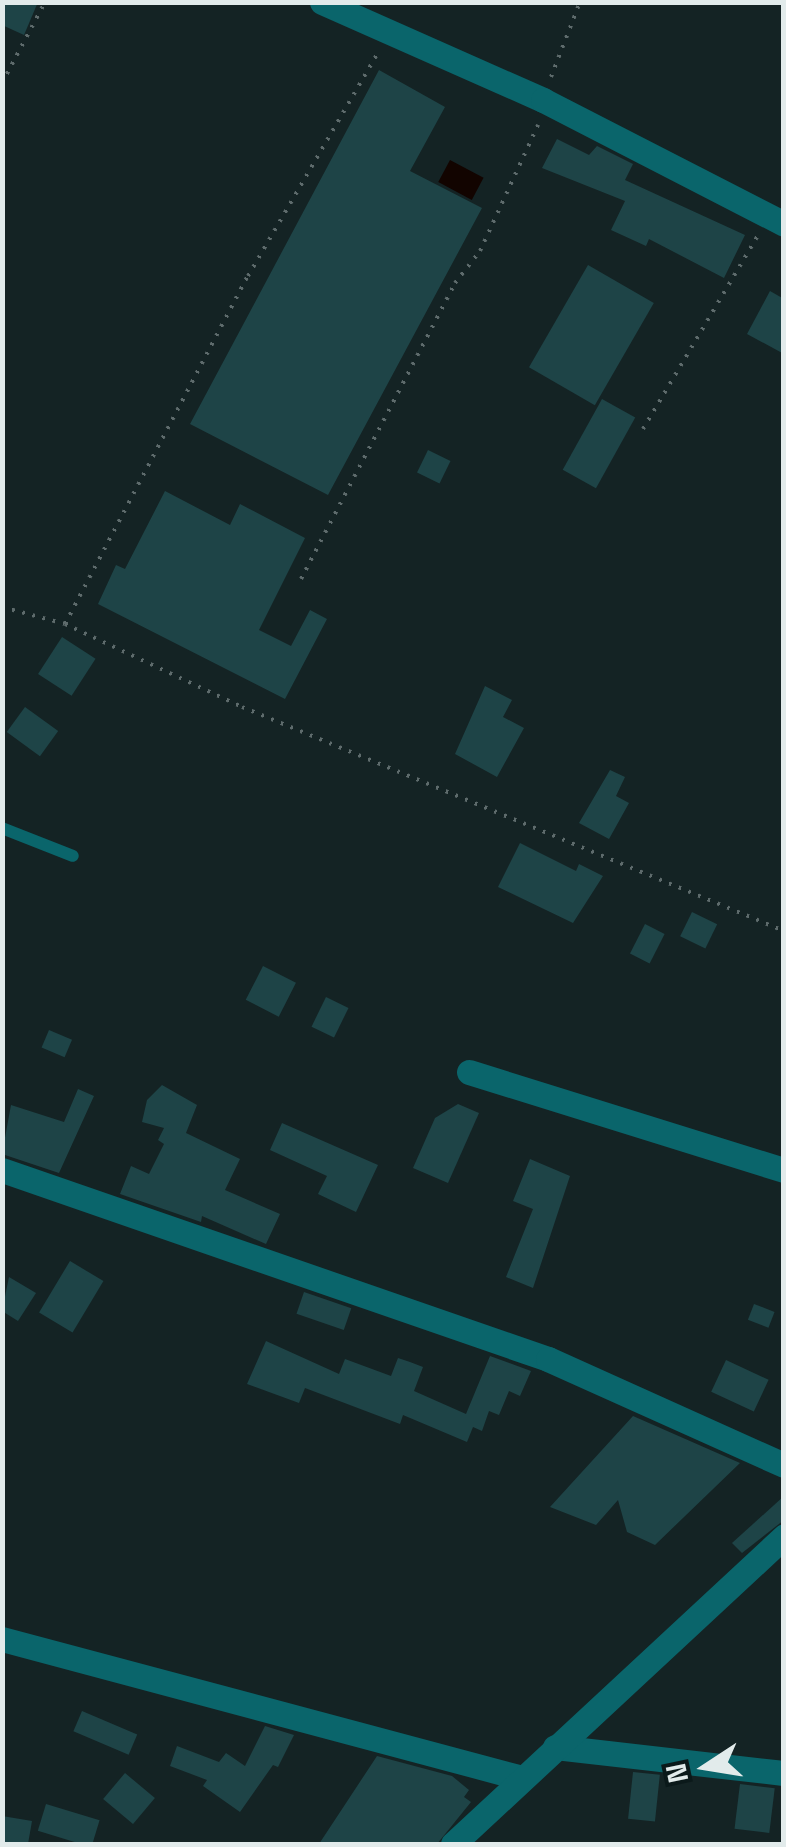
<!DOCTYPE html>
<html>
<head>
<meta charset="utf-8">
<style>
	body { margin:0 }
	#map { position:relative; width:786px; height:1847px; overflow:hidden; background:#142324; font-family:"Space Grotesk",sans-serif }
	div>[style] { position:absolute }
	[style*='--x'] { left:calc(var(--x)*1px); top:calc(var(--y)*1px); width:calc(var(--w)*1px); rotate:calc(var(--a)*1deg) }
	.water>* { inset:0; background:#120400; transform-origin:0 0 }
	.building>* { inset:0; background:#1e4447; transform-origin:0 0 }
	.path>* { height:4px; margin-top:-2px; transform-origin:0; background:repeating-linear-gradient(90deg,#5e6b6c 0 2.5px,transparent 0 10.5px) }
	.service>* { height:12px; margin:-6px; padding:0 6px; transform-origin:6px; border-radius:6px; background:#0a656b }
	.minor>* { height:25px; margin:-12.5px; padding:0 12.5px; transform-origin:12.5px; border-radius:12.5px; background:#0a656b }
	.tertiary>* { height:25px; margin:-12.5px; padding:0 12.5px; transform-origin:12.5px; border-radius:12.5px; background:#0a656b }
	span { translate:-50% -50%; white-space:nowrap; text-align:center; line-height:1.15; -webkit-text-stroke:8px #0b191a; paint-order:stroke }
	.frame { position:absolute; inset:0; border:5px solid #e2ebeb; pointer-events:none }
	.north { position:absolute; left:656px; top:1717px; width:100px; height:100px; -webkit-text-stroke:8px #0b191a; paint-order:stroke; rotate:258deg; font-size:28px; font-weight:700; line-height:40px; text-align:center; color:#e2ebeb }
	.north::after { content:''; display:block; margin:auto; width:35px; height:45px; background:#e2ebeb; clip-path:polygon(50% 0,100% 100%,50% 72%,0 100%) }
</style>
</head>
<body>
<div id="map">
	<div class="water">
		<div style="left:450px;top:160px;width:38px;height:25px;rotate:28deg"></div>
	</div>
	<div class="building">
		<div style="clip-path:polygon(2px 2px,38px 2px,24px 35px,2px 25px)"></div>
		<div style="clip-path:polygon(379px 70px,445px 107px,410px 171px,482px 208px,328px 495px,190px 424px)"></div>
		<div style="clip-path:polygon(557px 139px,589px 155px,597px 146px,633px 164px,625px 180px,745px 235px,724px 278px,649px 239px,646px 246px,611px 230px,625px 201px,542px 168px)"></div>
		<div style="left:588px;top:265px;width:76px;height:118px;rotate:30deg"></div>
		<div style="clip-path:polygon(770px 291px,784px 299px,784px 354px,747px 334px)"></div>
		<div style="left:602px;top:399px;width:38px;height:81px;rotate:29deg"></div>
		<div style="left:428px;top:450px;width:25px;height:25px;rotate:26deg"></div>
		<div style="clip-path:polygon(165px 491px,230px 525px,240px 504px,305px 538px,259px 630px,291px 646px,310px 610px,327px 619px,285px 699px,98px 604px,116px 565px,125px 569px)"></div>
		<div style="left:62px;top:637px;width:40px;height:44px;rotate:33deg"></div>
		<div style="clip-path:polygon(485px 686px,512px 700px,503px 717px,524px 728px,497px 777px,455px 754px)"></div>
		<div style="left:25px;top:707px;width:41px;height:31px;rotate:36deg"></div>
		<div style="clip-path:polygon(610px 770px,625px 777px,616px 796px,629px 803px,609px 839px,579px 823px)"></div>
		<div style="clip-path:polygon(520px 843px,576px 871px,579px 864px,603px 876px,573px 923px,498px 887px)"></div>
		<div style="left:692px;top:912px;width:28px;height:27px;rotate:26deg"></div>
		<div style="left:645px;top:924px;width:22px;height:33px;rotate:27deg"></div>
		<div style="left:263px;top:966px;width:37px;height:38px;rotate:27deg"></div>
		<div style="left:326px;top:997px;width:25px;height:33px;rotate:26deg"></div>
		<div style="left:49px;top:1030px;width:25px;height:19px;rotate:23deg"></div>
		<div style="clip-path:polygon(162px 1085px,197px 1105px,186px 1133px,240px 1159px,225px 1190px,280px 1214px,266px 1244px,202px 1216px,201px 1222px,120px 1194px,131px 1166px,149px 1174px,164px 1144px,158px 1140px,164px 1128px,142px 1122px,147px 1100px)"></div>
		<div style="clip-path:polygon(78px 1089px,94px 1096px,59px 1173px,2px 1154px,11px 1105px,64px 1122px)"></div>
		<div style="clip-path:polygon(458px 1104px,479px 1113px,448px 1183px,413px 1168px,435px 1118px)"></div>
		<div style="clip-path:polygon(282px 1123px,378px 1165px,356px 1212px,318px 1194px,327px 1176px,270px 1150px)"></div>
		<div style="clip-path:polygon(530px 1159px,570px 1176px,533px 1288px,506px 1277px,533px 1209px,513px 1201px)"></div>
		<div style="left:70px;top:1261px;width:39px;height:60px;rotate:31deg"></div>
		<div style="clip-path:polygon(9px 1277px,36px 1293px,18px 1321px,2px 1311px)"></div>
		<div style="left:304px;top:1292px;width:50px;height:23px;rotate:19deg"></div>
		<div style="left:754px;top:1304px;width:22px;height:17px;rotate:21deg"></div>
		<div style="clip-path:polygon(266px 1341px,339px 1374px,345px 1359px,391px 1376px,398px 1358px,410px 1362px,423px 1367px,414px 1391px,466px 1414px,490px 1356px,531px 1371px,520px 1396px,509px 1391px,499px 1415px,489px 1411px,482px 1431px,473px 1427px,467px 1442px,403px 1415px,400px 1424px,305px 1388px,299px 1403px,247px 1384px)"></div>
		<div style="left:726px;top:1360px;width:47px;height:35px;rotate:25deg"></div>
		<div style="clip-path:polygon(633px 1416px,740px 1463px,655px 1545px,627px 1532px,618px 1500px,596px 1525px,550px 1507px)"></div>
		<div style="clip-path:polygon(784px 1496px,784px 1520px,742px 1553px,732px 1543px)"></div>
		<div style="left:82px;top:1711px;width:60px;height:22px;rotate:23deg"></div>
		<div style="clip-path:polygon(265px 1726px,294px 1735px,278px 1767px,273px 1765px,240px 1812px,203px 1786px,207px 1780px,170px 1766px,177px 1746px,219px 1762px,226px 1753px,245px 1766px)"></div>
		<div style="clip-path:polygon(377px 1756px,452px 1776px,469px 1790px,464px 1797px,471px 1802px,437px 1844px,319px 1844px)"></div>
		<div style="left:633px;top:1772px;width:27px;height:47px;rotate:6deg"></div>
		<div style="left:125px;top:1773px;width:39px;height:34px;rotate:40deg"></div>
		<div style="left:740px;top:1784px;width:35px;height:45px;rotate:7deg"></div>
		<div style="left:46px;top:1804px;width:56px;height:28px;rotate:17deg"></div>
		<div style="clip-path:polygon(2px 1816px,32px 1821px,28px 1844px,2px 1843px)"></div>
	</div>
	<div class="path">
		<div style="--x:551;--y:77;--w:80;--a:-68.9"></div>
		<div style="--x:2;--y:83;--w:92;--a:-62"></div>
		<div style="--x:643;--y:429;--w:227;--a:-59.3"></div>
		<div style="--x:301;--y:579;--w:334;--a:-62.5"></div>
		<div style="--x:455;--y:283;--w:41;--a:-52"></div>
		<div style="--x:480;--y:251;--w:139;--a:-65.3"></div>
		<div style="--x:2;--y:607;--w:65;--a:15.1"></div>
		<div style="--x:65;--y:624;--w:195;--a:25.1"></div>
		<div style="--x:242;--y:707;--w:586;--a:22.45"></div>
		<div style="--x:65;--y:624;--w:393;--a:-62.3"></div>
		<div style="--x:248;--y:276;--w:260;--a:-59.8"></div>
	</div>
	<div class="service">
		<div style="--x:2;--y:828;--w:76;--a:21.5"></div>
	</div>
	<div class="minor">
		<div style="--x:469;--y:1072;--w:330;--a:17.3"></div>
		<div style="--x:2;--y:1170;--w:578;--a:19.09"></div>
		<div style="--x:548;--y:1359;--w:259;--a:24.2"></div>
		<div style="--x:2;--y:1639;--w:534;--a:14.97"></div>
		<div style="--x:555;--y:1747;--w:230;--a:6.5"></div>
		<div style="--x:453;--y:1844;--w:452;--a:-42.9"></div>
	</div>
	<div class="tertiary">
		<div style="--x:322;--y:2;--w:242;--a:23.9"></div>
		<div style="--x:543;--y:100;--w:271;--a:27.2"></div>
	</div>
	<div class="frame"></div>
	<div class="north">N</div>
</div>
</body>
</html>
